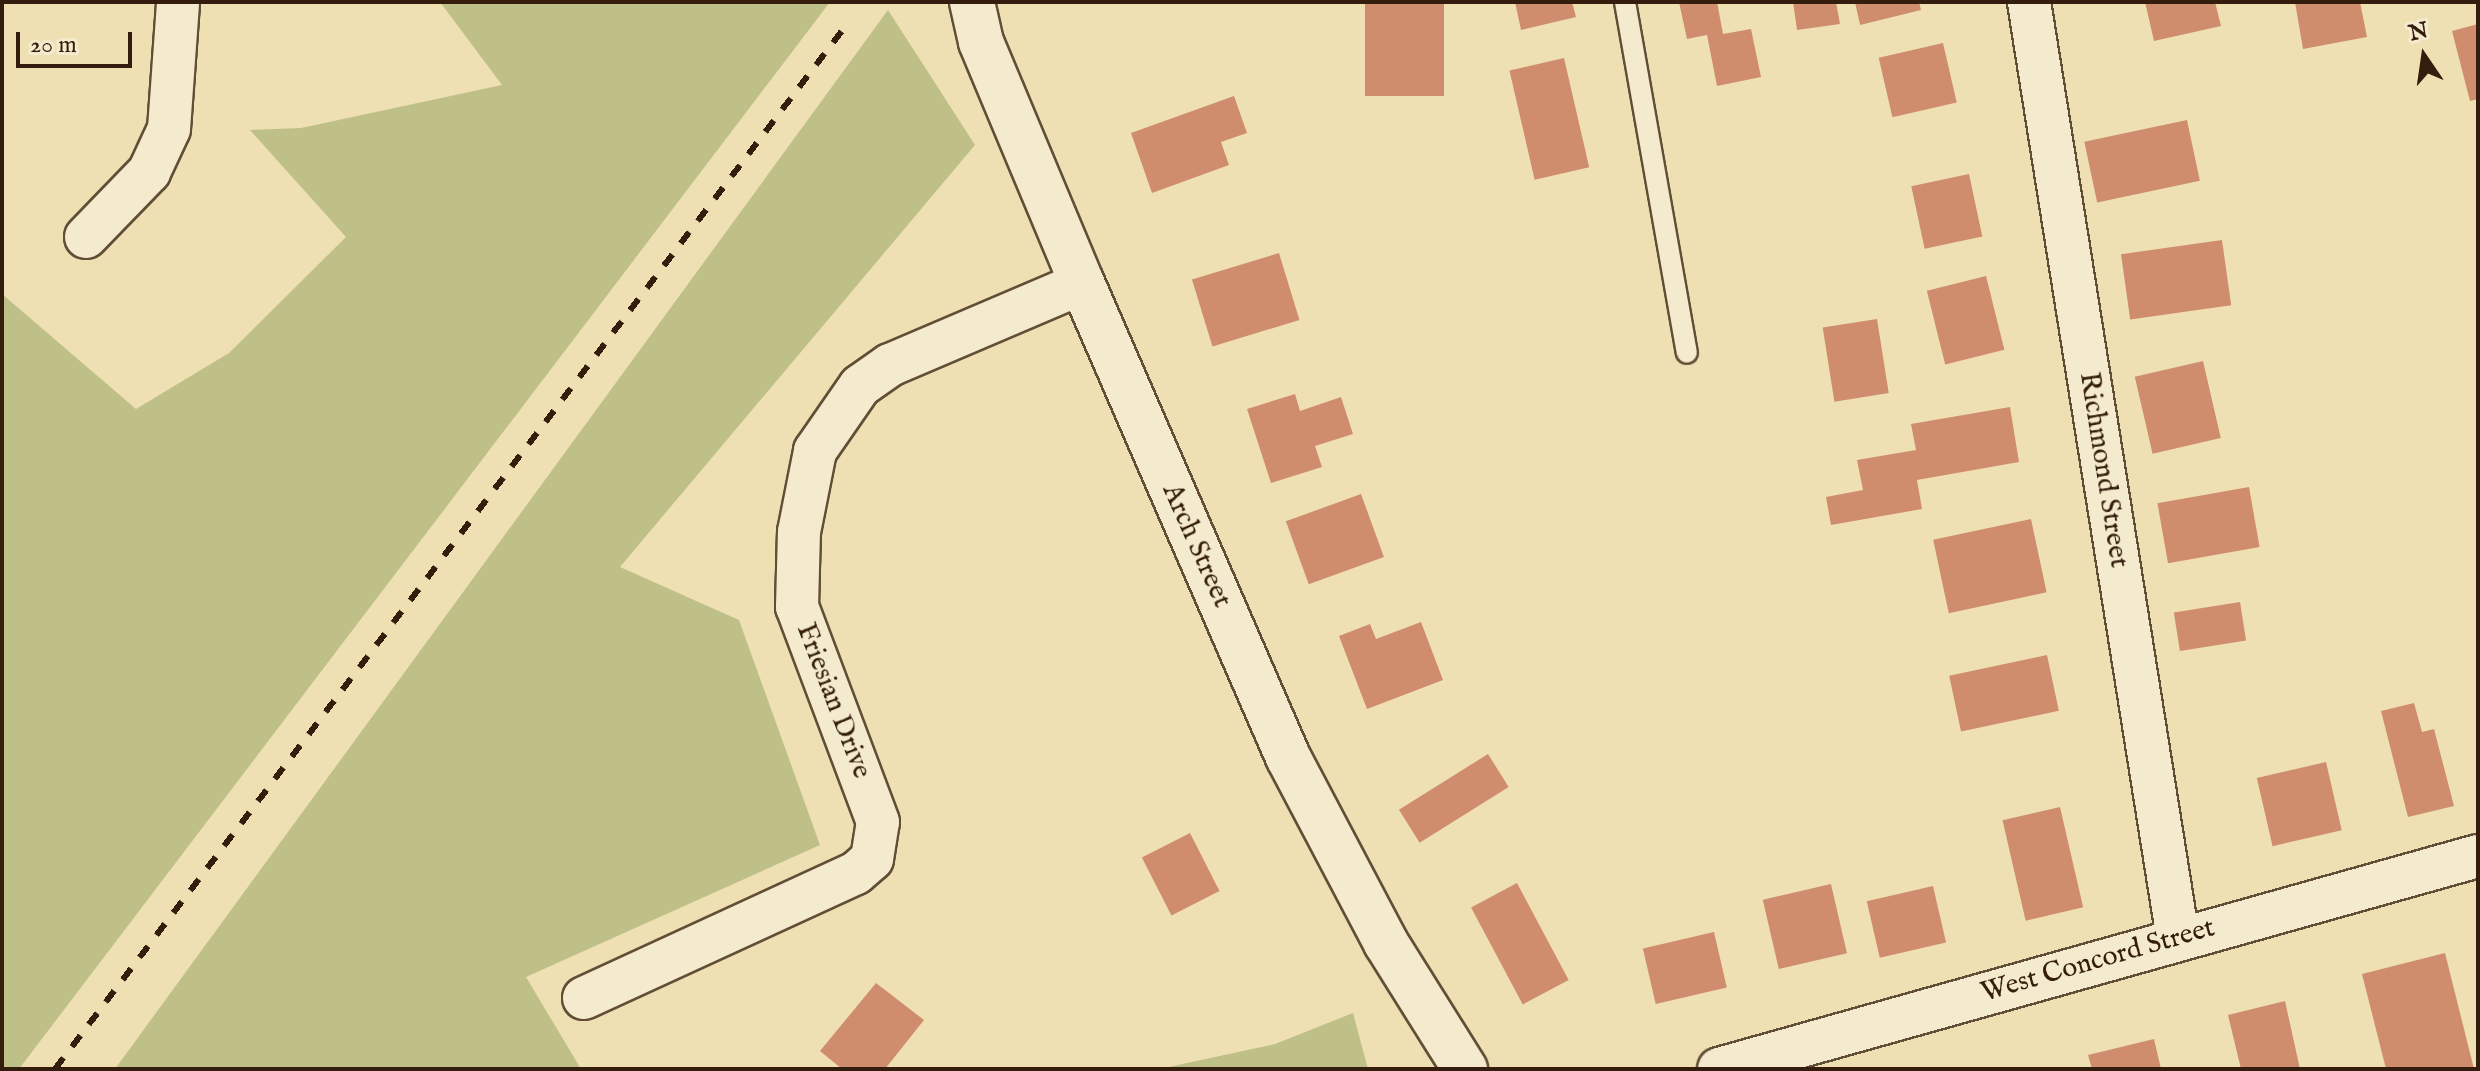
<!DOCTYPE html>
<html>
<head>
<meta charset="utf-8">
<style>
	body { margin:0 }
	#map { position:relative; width:2480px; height:1071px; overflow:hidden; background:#eee0b3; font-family:"IM FELL English",serif }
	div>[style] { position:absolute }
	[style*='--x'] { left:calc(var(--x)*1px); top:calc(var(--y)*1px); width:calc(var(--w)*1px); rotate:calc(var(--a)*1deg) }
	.green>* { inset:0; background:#bfc088 }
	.building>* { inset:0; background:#cf8d6e; transform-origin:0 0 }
	.roads { filter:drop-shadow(2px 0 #624e36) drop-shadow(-2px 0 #624e36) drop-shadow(0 2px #624e36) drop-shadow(0 -2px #624e36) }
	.lane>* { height:20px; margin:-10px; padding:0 10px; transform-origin:10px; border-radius:10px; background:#f4ebce }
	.street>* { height:42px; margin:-21px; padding:0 21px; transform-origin:21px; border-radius:21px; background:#f4ebce }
	.secondary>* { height:44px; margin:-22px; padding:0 22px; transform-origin:22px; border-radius:22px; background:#f4ebce }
	.rail>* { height:6px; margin-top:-3px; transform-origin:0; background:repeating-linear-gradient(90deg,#341d0d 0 14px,transparent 0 28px) }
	span { translate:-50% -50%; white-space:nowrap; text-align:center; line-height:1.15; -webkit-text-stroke:8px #f4ebce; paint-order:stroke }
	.street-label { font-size:28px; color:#341d0d }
	.frame { position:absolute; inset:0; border:4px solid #341d0d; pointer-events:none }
	.north { position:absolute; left:2384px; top:16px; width:80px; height:80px; -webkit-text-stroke:6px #f4ebce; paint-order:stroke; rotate:347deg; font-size:22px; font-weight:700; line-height:32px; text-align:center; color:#341d0d }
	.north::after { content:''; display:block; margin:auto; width:28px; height:36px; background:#341d0d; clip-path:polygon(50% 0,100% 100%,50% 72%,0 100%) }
	.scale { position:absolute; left:16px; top:32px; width:116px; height:36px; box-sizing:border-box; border:4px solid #341d0d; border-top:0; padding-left:10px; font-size:24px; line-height:28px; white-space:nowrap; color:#341d0d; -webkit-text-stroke:6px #f4ebce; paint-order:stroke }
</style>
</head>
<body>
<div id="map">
	<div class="green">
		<div style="clip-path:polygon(440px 2px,830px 2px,19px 1069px,2px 1069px,2px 294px,136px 409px,229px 353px,346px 237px,250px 130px,301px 128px,502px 85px)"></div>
		<div style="clip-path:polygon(888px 10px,975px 145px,620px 567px,739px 620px,820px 845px,526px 977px,581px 1069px,115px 1069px)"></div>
		<div style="clip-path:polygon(1353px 1013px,1368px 1069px,1159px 1069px,1275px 1044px)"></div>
	</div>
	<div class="building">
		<div style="left:1365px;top:2px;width:79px;height:94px"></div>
		<div style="clip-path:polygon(1515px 2px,1572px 2px,1576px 17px,1521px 30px)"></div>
		<div style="clip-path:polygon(1679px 2px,1717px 2px,1723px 34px,1751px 29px,1761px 77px,1717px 86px,1707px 35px,1687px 39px)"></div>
		<div style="clip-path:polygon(1793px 2px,1836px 2px,1840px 24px,1797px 30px)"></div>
		<div style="clip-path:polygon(1855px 2px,1919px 2px,1921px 10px,1860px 25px)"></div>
		<div style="clip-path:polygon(2145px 2px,2215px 2px,2221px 26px,2154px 41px)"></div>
		<div style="clip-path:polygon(2295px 2px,2360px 2px,2367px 37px,2303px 49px)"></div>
		<div style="clip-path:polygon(2478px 24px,2478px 99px,2470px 101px,2452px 31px)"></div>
		<div style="left:1943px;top:43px;width:61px;height:66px;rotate:77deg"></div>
		<div style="left:1564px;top:58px;width:112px;height:56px;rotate:77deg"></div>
		<div style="clip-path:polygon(1234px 96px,1247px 133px,1221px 142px,1229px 165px,1152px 193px,1131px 133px)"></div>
		<div style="left:2187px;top:120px;width:62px;height:105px;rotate:78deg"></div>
		<div style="left:1969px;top:174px;width:64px;height:59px;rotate:78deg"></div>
		<div style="left:2222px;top:240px;width:66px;height:102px;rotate:82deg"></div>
		<div style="left:1279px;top:253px;width:70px;height:91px;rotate:73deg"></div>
		<div style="left:1986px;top:276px;width:76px;height:61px;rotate:76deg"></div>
		<div style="left:1877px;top:319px;width:75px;height:55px;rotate:81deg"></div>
		<div style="left:2203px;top:361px;width:79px;height:70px;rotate:77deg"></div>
		<div style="clip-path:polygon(1295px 394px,1300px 411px,1341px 397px,1353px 434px,1315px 446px,1322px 467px,1271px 483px,1247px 409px)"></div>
		<div style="clip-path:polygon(2010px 407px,2019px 462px,1917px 480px,1922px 509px,1831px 525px,1826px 497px,1863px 490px,1857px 460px,1916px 450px,1911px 424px)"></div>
		<div style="left:2249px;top:487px;width:61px;height:93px;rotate:80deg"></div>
		<div style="left:1361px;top:494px;width:67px;height:80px;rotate:70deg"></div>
		<div style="left:2031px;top:519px;width:75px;height:100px;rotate:78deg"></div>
		<div style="left:2240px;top:602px;width:39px;height:67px;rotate:81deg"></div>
		<div style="clip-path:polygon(1421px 622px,1443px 680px,1367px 709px,1339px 636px,1370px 624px,1376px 639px)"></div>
		<div style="left:2047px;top:655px;width:57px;height:100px;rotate:78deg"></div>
		<div style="clip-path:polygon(2414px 703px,2422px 732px,2434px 729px,2454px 806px,2408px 817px,2381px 711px)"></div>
		<div style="left:1488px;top:754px;width:39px;height:105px;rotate:58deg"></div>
		<div style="left:2326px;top:762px;width:70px;height:71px;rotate:77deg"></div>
		<div style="left:2060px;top:807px;width:103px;height:59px;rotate:77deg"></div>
		<div style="left:1190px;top:833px;width:65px;height:54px;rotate:63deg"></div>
		<div style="left:1517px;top:883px;width:110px;height:52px;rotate:62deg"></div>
		<div style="left:1831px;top:884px;width:71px;height:70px;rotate:77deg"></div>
		<div style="left:1933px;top:886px;width:58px;height:68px;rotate:77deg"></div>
		<div style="left:1714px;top:932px;width:57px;height:73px;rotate:77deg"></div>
		<div style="clip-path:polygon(2445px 953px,2474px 1069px,2386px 1069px,2362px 974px)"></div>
		<div style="clip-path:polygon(876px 983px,924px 1020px,885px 1069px,842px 1069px,820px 1051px)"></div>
		<div style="clip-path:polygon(2285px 1001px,2300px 1069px,2241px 1069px,2228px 1015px)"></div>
		<div style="clip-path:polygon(2154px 1039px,2161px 1069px,2092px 1069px,2088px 1055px)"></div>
	</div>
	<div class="roads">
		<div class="lane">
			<div style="--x:1625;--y:2;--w:356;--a:80"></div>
		</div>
		<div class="street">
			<div style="--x:2029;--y:2;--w:948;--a:80.96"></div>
			<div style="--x:86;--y:237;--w:91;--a:-45.9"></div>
			<div style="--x:149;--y:172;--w:47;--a:-65.1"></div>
			<div style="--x:169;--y:129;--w:127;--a:-85.9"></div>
			<div style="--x:584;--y:998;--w:299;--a:-24.7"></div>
			<div style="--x:856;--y:873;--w:21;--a:-41"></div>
			<div style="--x:872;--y:859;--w:37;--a:-81"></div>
			<div style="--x:878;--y:822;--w:230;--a:-110.6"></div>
			<div style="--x:797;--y:607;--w:75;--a:-88.5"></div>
			<div style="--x:799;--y:532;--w:83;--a:-78.8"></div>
			<div style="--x:815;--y:451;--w:79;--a:-55.3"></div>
			<div style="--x:860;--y:386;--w:37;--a:-35"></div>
			<div style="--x:890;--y:365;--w:209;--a:-23.1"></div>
			<div style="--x:1719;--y:1069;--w:788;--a:-15.68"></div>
		</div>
		<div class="secondary">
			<div style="--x:972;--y:2;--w:41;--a:77.3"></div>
			<div style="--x:981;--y:42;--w:261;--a:67.3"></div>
			<div style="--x:1082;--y:283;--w:517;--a:66.51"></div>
			<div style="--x:1288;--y:757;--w:210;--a:62.2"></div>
			<div style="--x:1386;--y:943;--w:149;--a:57.9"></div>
		</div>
	</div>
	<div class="rail">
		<div style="--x:55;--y:1069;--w:1306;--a:-52.84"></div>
	</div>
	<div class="street-label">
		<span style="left:2103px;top:470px;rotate:81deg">Richmond Street</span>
		<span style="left:1196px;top:546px;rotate:66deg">Arch Street</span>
		<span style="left:833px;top:701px;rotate:69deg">Friesian Drive</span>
		<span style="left:2098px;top:961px;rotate:-16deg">West Concord Street</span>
	</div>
	<div class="frame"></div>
	<div class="north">N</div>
	<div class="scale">20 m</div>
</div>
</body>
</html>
